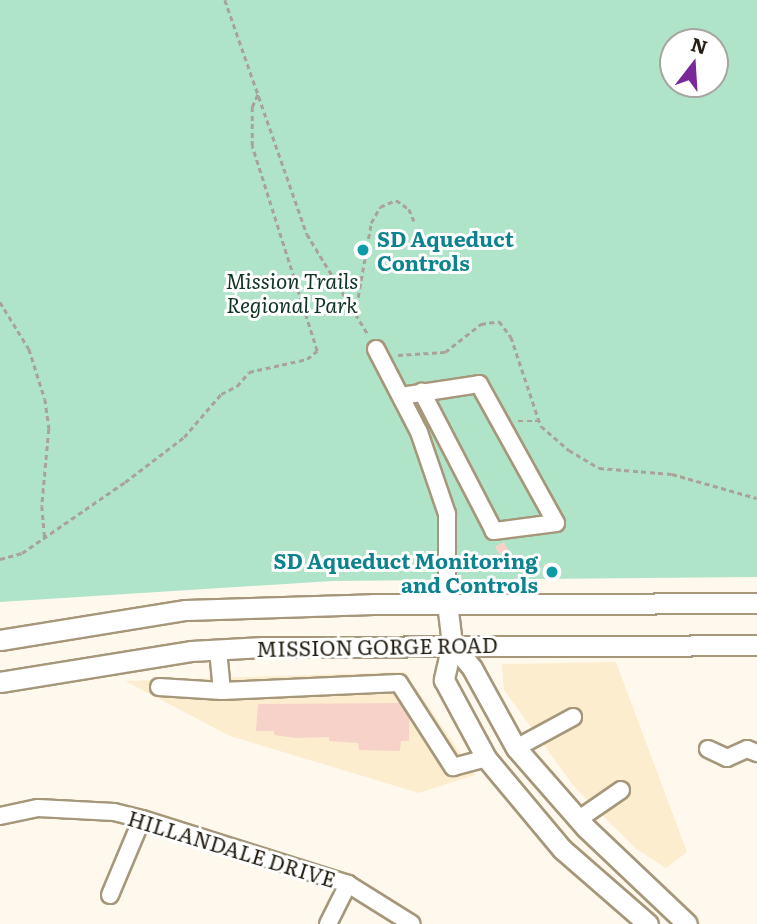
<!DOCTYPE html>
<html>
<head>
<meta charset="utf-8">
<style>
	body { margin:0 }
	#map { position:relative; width:757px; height:924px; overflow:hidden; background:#fff8ec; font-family:Literata,serif }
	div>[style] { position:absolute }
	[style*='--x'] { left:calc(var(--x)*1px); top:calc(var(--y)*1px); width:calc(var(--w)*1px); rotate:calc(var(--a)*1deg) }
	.built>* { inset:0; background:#fdedcf }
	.green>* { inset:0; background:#afe4c9 }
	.building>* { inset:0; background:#f7d2c8; transform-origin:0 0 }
	.path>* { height:2.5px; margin-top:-1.25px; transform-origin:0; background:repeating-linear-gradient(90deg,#a9a297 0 5px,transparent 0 8.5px) }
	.roads { filter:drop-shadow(2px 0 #a6977b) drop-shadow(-2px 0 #a6977b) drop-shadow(0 2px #a6977b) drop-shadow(0 -2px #a6977b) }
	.minor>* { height:16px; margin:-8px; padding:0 8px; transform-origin:8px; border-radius:8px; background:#fff }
	.major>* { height:19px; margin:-9.5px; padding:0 9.5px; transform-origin:9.5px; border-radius:9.5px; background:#fff }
	.dots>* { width:19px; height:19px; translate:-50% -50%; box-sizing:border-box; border:4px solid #fff; border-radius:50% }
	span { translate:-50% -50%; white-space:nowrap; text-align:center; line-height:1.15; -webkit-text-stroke:6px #fff; paint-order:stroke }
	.culture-label { font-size:21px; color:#0d838f; font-weight:700 }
	.left { translate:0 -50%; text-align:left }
	.right { translate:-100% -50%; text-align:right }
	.park-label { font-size:21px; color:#103425; font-style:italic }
	.street-label { font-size:21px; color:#241e13 }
	.north { position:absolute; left:659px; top:28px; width:70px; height:70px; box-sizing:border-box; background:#fff; border:2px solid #a7a5a1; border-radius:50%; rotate:17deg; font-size:19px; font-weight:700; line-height:28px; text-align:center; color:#241e13 }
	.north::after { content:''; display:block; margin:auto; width:24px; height:32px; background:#7a2797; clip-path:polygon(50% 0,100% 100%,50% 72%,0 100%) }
</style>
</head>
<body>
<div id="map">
	<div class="built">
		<div style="clip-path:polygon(616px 662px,687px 852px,666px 868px,635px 848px,575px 788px,504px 690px,502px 664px)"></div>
		<div style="clip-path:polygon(405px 672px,475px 775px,419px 793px,230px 736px,125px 681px)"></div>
	</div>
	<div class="green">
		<div style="clip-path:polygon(evenodd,0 0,757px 0,757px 577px,332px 581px,0 602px,0 0,673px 42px,715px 42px,715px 84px,673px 84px,673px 42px)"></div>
	</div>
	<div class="building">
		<div style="left:504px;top:542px;width:9px;height:10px;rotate:63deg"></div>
		<div style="clip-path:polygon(543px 564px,558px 564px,558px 576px,547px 575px)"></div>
		<div style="clip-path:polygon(409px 703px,409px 741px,401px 741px,400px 751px,359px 750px,358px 743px,329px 741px,329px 737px,295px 738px,274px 735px,274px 731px,256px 731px,258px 704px)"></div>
	</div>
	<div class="path">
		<div style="--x:225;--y:0;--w:248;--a:70.7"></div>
		<div style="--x:307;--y:234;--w:119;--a:58.7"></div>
		<div style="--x:0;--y:302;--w:55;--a:58.3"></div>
		<div style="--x:29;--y:349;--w:52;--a:72.3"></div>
		<div style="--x:45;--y:399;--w:30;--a:82"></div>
		<div style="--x:49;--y:429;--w:77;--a:95.2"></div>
		<div style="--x:42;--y:506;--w:33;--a:85"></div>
		<div style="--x:355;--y:314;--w:92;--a:-80"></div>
		<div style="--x:371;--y:223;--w:18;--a:-61"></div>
		<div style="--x:380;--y:207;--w:17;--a:-24"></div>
		<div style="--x:396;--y:200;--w:16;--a:35"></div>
		<div style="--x:409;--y:209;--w:13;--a:67"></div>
		<div style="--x:398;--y:355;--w:47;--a:-3.7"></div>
		<div style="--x:445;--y:352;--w:46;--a:-37.9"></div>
		<div style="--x:481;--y:324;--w:18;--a:-9"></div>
		<div style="--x:499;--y:321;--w:20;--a:53"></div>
		<div style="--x:511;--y:337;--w:94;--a:71.4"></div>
		<div style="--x:541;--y:426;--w:37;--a:41"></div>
		<div style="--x:569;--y:450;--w:35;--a:31"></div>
		<div style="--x:599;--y:468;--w:73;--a:4.7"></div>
		<div style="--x:672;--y:474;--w:88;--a:15.8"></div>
		<div style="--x:518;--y:421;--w:22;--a:0"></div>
		<div style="--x:0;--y:559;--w:23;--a:-15"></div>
		<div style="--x:22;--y:553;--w:125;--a:-34.6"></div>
		<div style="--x:125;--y:482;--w:74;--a:-37.3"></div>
		<div style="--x:184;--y:437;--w:57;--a:-49.3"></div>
		<div style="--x:221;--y:394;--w:18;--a:-27"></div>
		<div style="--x:237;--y:386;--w:18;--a:-49"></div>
		<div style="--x:249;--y:372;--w:59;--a:-12.6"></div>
		<div style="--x:307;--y:359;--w:13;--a:-39"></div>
		<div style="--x:317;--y:351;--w:215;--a:-107.6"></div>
		<div style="--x:252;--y:146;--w:39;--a:-90"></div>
		<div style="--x:252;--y:107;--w:17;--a:-66"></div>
	</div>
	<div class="roads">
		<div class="minor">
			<div style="--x:376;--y:349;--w:93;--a:62.6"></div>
			<div style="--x:419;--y:432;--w:87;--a:71.1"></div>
			<div style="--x:447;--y:514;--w:89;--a:90"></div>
			<div style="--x:401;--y:396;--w:79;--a:-8.7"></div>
			<div style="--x:479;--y:384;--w:159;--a:61"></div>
			<div style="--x:556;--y:523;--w:63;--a:172.6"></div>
			<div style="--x:494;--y:531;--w:157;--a:-117.4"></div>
			<div style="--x:159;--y:687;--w:63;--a:3.6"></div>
			<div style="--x:222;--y:691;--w:41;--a:-95.6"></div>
			<div style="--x:222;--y:691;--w:177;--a:-2.6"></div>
			<div style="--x:399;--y:683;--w:100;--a:57.3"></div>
			<div style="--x:453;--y:767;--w:34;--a:-15"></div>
			<div style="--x:516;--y:748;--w:65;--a:-28.5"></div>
			<div style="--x:708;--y:749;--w:21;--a:25"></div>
			<div style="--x:727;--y:758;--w:22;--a:-24"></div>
			<div style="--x:747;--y:749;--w:11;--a:22"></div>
			<div style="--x:0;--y:816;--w:39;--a:-12"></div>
			<div style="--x:38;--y:808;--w:76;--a:3"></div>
			<div style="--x:114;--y:812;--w:29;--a:14"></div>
			<div style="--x:142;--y:819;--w:216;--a:17.5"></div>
			<div style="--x:348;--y:884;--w:75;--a:32"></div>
			<div style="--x:579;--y:819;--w:51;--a:-34.6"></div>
			<div style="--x:110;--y:895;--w:82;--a:-67.2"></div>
			<div style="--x:328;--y:924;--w:45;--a:-63.4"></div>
		</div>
		<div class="major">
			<div style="--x:447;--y:603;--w:41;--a:83"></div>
			<div style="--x:452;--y:644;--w:37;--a:103"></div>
			<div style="--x:444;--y:680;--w:89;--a:61.7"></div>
			<div style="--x:486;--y:758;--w:119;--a:50.1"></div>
			<div style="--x:562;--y:849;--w:114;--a:41.1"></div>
			<div style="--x:0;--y:640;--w:188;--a:-9.2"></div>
			<div style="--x:186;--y:610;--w:187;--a:-1.8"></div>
			<div style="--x:373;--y:604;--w:384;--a:-0.1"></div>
			<div style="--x:452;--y:644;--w:31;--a:50"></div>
			<div style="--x:472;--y:668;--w:91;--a:61.2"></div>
			<div style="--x:516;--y:748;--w:106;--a:48.8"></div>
			<div style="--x:586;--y:828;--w:139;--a:43.5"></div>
			<div style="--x:0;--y:682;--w:193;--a:-9.2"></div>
			<div style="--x:191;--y:651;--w:72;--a:-3.2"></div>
			<div style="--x:263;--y:647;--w:494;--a:-0.2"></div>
		</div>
	</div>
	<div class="dots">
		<div style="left:363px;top:250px;background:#0f9aa8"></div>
		<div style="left:552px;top:572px;background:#0f9aa8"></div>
	</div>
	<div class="culture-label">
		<span class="left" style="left:377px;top:250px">SD Aqueduct<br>Controls</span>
		<span class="right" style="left:538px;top:572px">SD Aqueduct Monitoring<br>and Controls</span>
	</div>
	<div class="park-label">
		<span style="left:292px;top:292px">Mission Trails<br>Regional Park</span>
	</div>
	<div class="street-label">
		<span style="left:377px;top:646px;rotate:-1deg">MISSION GORGE ROAD</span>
		<span style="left:232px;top:848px;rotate:17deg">HILLANDALE DRIVE</span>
	</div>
	<div class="north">N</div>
</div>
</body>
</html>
